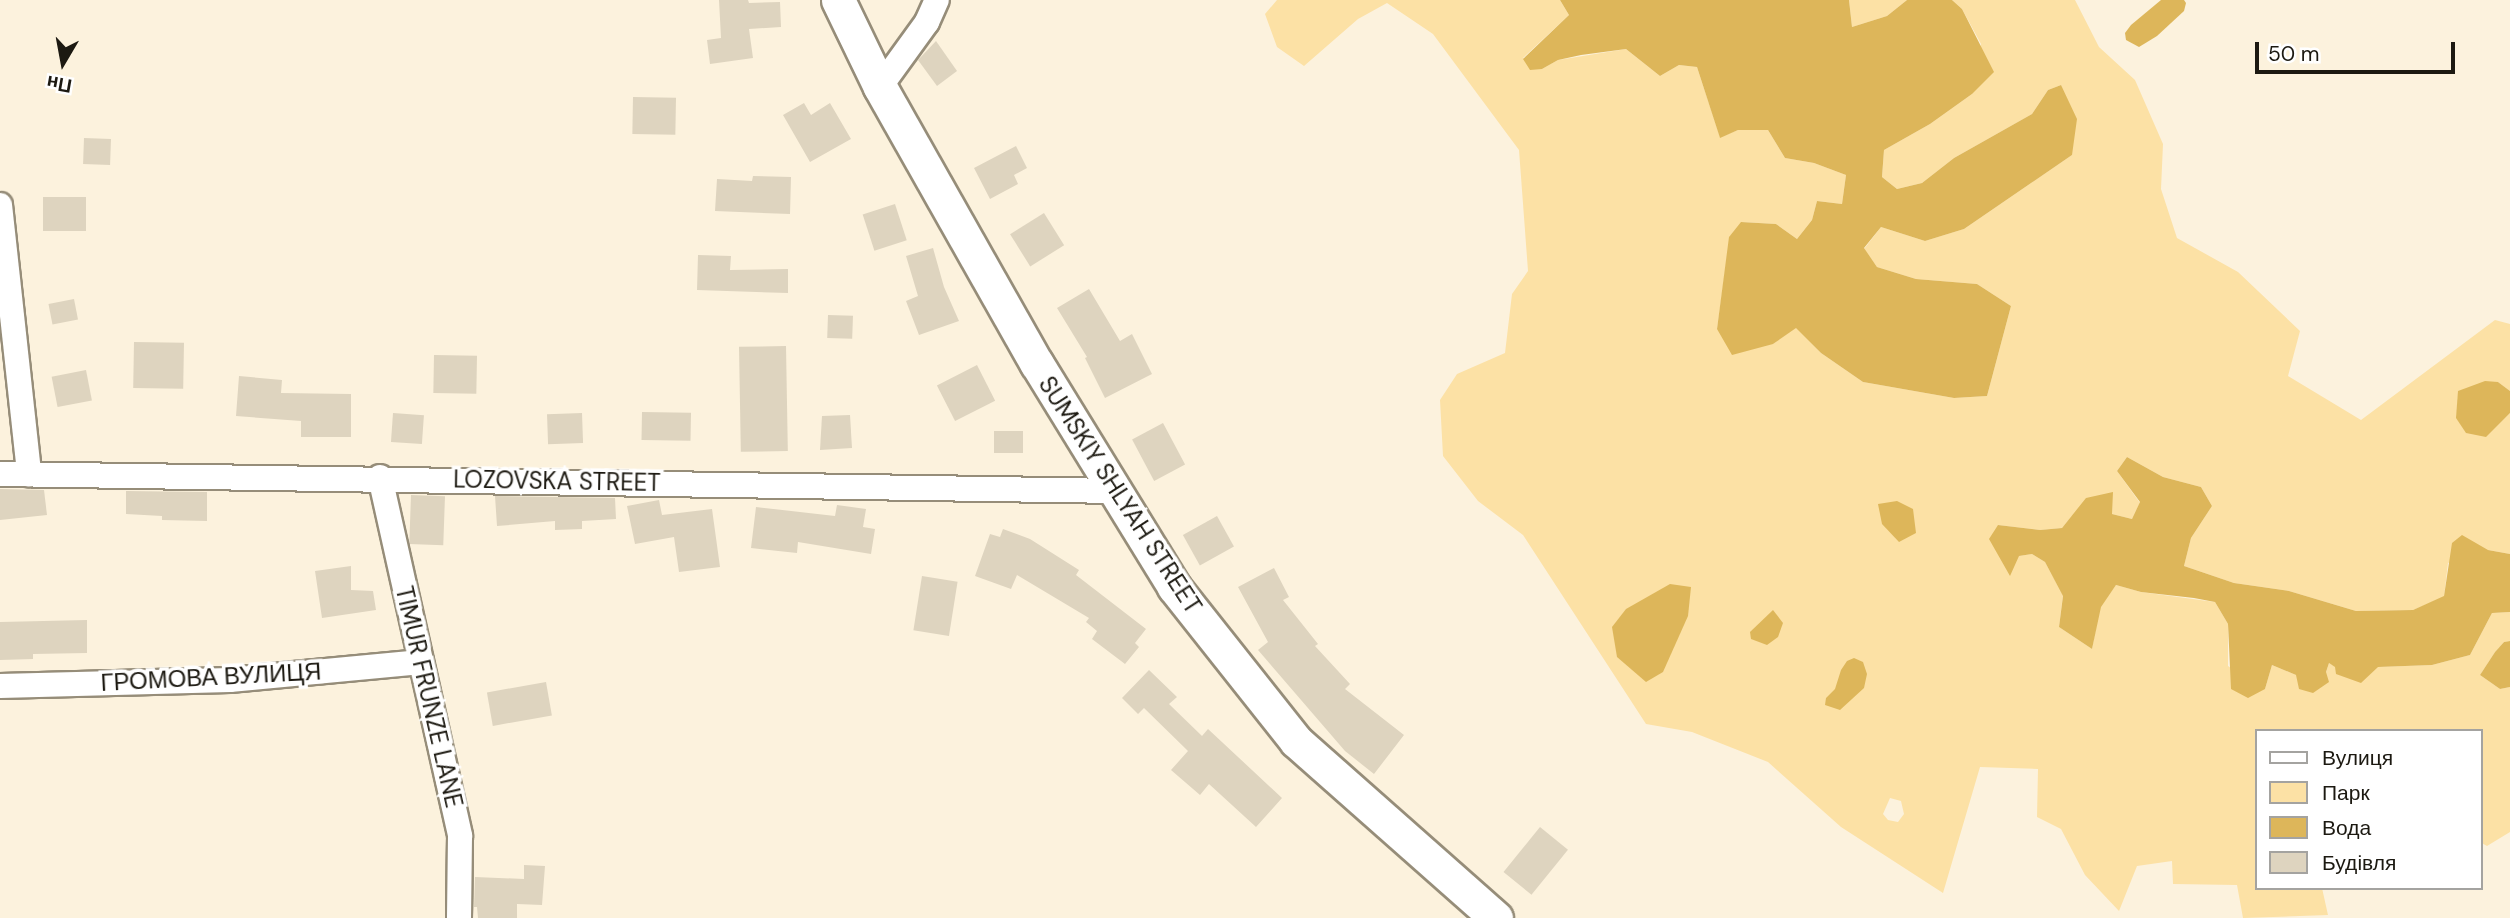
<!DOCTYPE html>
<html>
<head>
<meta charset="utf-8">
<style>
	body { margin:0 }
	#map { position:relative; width:2510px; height:918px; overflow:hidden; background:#fcf2dd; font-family:"DM Sans",sans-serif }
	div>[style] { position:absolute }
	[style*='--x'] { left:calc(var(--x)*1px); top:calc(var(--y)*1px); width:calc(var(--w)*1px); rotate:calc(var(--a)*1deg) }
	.green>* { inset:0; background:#fce1a5 }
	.water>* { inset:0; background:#ddb65a }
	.building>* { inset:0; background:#ded4bf; transform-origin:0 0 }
	.roads { filter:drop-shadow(2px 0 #968d79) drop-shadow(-2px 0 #968d79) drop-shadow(0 2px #968d79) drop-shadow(0 -2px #968d79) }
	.minor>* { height:24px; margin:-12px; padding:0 12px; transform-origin:12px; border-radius:12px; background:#fff }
	.secondary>* { height:33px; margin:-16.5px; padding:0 16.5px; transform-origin:16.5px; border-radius:16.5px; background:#fff }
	span { translate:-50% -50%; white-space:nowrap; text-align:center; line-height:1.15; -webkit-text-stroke:7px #fff; paint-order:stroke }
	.street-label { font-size:24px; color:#1c1911 }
	.legend { position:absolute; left:2255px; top:729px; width:228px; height:161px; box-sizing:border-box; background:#fff; border:2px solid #a4a3a0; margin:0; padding:9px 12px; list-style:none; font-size:21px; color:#1c1911 }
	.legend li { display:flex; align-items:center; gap:14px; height:35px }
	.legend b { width:35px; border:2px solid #a4a3a0 }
	.north { position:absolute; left:28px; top:28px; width:70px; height:70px; -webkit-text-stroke:5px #fff; paint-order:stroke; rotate:190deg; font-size:19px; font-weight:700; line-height:28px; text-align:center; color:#1c1911 }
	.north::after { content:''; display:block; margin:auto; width:24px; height:32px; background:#1c1911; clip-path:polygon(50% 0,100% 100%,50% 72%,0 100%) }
	.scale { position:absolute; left:2255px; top:42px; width:200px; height:32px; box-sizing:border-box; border:4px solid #1c1911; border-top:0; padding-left:9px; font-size:21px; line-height:24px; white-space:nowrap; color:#1c1911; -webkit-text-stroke:5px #fff; paint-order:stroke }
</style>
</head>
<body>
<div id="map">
	<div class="green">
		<div style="clip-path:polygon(evenodd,1277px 0,1560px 0,1569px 15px,1523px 58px,1542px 69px,1558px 60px,1626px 49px,1660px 76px,1679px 65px,1697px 67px,1720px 137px,1738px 130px,1768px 130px,1785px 158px,1814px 163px,1846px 175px,1842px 204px,1817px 201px,1812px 220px,1797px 239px,1776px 224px,1742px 222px,1730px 236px,1717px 329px,1773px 344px,1796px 327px,1821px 353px,1863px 382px,1954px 398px,1987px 396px,2011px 306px,1977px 284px,1916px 279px,1877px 267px,1864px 249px,1881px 227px,1925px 241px,1964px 229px,2072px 155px,2061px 85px,2048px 90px,2032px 114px,1954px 158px,1922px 183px,1897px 189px,1882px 177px,1884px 150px,1930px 124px,1972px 94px,1981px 44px,1962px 9px,1952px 0,2075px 0,2099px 47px,2135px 80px,2163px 144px,2161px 189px,2177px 238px,2238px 272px,2300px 331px,2288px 376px,2361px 420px,2495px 320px,2510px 324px,2510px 391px,2498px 382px,2486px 436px,2510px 413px,2510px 554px,2488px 550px,2448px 563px,2444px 597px,2413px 610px,2356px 611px,2289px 591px,2234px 583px,2184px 566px,2191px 538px,2212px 506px,2201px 487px,2163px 477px,2127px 457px,2117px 471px,2140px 503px,2132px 519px,2112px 514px,2072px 516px,2062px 528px,2040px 530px,1998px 525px,2019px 556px,2032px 554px,2045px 562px,2063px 595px,2059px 627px,2092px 649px,2100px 607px,2116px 585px,2141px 592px,2215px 602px,2228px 624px,2228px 666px,2265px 689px,2272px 665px,2296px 675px,2326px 672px,2329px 663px,2336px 667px,2378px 667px,2432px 665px,2470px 655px,2492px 613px,2510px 612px,2510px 641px,2504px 642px,2495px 652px,2480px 675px,2500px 689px,2510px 687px,2510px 832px,2487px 846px,2480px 842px,2480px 731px,2256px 731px,2256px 888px,2322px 888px,2328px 915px,2243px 918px,2237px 885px,2173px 884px,2172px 861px,2137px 866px,2119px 911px,2085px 875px,2061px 829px,2037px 817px,2038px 769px,1980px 767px,1943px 893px,1841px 827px,1768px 762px,1692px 732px,1646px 724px,1523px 535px,1478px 501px,1443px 456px,1440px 400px,1457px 374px,1505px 353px,1512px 294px,1528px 271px,1519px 150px,1433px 34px,1387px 3px,1358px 19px,1304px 66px,1277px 47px,1265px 14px,1277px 0,1890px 798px,1901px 801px,1904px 814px,1898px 822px,1888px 820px,1883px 814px,1890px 798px)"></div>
		<div style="clip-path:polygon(1849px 0,1907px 0,1887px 16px,1852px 27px)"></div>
	</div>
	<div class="water">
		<div style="clip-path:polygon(1560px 0,1849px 0,1852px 27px,1887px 16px,1907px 0,1952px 0,1962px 9px,1994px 72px,1972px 94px,1930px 124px,1884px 150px,1882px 177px,1897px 189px,1922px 183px,1954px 158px,2032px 114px,2048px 90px,2061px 85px,2077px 119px,2072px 155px,1964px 229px,1925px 241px,1881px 227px,1864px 248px,1877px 267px,1916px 279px,1977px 284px,2011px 306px,1987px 396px,1954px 398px,1863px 382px,1821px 353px,1796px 328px,1773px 344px,1732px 355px,1717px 329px,1729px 237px,1741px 222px,1776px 224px,1797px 239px,1812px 220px,1817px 201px,1842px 204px,1846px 175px,1814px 163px,1785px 158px,1768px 130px,1738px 130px,1720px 138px,1697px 67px,1679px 65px,1660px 76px,1626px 49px,1581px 55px,1558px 60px,1542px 69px,1530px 70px,1523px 59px,1569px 15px)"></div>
		<div style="clip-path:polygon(2161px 0,2184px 0,2186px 3px,2184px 11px,2157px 36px,2139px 47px,2126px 40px,2125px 33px,2131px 25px)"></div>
		<div style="clip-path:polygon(2485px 381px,2498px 382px,2510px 391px,2510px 413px,2486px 437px,2466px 433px,2456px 418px,2458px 391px)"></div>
		<div style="clip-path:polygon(2127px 457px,2163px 477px,2201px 487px,2212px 506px,2191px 538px,2184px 566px,2234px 583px,2289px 591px,2356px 611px,2413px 610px,2444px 596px,2452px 543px,2462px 535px,2488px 550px,2510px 554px,2510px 612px,2492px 613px,2470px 655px,2432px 665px,2378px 667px,2361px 683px,2336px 674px,2335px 667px,2329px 663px,2326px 672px,2329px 682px,2313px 693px,2299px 689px,2296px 675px,2272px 665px,2265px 689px,2248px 698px,2231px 689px,2228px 624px,2215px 602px,2194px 598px,2141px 592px,2116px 585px,2101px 607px,2092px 649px,2059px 627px,2063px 596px,2045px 562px,2032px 554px,2019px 556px,2010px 576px,1989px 539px,1998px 525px,2040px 530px,2062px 528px,2086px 498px,2113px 492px,2112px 514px,2132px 519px,2140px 502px,2117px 471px)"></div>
		<div style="clip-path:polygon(1897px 501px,1913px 509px,1916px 533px,1899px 542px,1882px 524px,1878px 504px)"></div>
		<div style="clip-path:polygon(1670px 584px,1691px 587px,1688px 616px,1663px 672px,1646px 682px,1617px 657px,1612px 627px,1626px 609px)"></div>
		<div style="clip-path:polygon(1773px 610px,1783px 623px,1778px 637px,1767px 645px,1751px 639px,1750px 632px)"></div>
		<div style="clip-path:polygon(2510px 641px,2510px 687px,2500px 689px,2480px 675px,2495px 652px,2504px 642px)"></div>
		<div style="clip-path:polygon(1854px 658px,1863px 662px,1867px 674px,1864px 688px,1840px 710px,1825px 705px,1826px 698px,1835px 689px,1841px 670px,1847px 661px)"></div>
	</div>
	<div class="building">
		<div style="clip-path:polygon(719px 0,748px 0,749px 3px,780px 2px,781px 27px,749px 29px,753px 58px,710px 64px,707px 40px,721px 38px)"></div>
		<div style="clip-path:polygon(936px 41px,957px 71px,937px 86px,918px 60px)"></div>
		<div style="left:633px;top:97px;width:43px;height:37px;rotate:1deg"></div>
		<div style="clip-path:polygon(804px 103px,811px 115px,830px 103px,851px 139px,810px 162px,783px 115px)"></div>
		<div style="left:84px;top:138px;width:27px;height:26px;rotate:2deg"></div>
		<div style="clip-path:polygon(1016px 146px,1027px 168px,1014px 175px,1018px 184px,990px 199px,974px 168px)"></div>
		<div style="clip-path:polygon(753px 176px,791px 177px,790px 214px,715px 211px,717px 179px,752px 181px)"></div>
		<div style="left:86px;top:197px;width:34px;height:43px;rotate:90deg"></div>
		<div style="left:895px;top:204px;width:38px;height:34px;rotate:72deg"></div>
		<div style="left:1044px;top:213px;width:38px;height:40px;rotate:58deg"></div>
		<div style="clip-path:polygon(933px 248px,944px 287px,959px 321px,919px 335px,906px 301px,918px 296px,906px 256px)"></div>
		<div style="clip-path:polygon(698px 255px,731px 256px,730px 270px,788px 269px,788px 293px,697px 290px)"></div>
		<div style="clip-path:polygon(1089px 289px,1120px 341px,1132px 334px,1152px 374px,1105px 398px,1085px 358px,1087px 357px,1057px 308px)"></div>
		<div style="left:74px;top:299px;width:21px;height:26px;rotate:79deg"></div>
		<div style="left:828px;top:315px;width:25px;height:23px;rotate:2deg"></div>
		<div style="left:134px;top:342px;width:50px;height:46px;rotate:1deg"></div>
		<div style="left:786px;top:346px;width:105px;height:47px;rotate:89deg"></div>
		<div style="left:434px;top:355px;width:43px;height:38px;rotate:1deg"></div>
		<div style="left:977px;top:365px;width:40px;height:45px;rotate:63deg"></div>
		<div style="left:86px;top:370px;width:31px;height:35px;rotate:79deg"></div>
		<div style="clip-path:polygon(239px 376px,282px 380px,281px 393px,351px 394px,351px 437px,301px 437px,301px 421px,236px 416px)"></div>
		<div style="left:642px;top:412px;width:49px;height:28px;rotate:1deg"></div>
		<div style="left:393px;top:413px;width:31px;height:29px;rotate:4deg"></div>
		<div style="left:582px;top:413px;width:30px;height:35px;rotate:88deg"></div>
		<div style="clip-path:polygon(850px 415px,852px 448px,820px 450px,822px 416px)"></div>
		<div style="left:1163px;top:423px;width:47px;height:35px;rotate:62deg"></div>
		<div style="left:994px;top:431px;width:29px;height:22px"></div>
		<div style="clip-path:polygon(0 489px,44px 490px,47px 515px,0 520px)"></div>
		<div style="clip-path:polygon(126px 491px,207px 492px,207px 521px,162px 520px,162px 516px,126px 514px)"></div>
		<div style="left:411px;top:495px;width:34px;height:49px;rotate:2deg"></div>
		<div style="clip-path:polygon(495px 496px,615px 498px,616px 519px,582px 521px,582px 529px,555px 530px,555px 521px,497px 526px)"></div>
		<div style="clip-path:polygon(659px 500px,662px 515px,712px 509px,720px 567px,679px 572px,674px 537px,635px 544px,627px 506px)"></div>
		<div style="clip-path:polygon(837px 505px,866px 509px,863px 527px,875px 529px,871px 554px,798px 542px,797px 553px,751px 548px,756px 507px,835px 516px)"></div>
		<div style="left:1217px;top:516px;width:35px;height:39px;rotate:61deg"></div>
		<div style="clip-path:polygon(1003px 529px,1030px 539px,1079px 570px,1076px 575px,1146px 629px,1135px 643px,1139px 647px,1125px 664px,1092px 639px,1097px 631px,1086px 622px,1089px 618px,1017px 575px,1011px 589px,975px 576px,990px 534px,1000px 537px)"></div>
		<div style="clip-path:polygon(351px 566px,351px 590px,373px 591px,376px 610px,322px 618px,315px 571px)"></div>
		<div style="clip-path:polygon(1274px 568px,1289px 597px,1283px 600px,1318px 644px,1315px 646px,1350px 684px,1345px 689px,1404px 735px,1374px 774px,1345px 751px,1258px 650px,1268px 642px,1238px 587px)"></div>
		<div style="left:922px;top:576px;width:36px;height:55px;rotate:9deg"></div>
		<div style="clip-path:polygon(87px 620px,87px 653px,33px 654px,33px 659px,0 660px,0 622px)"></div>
		<div style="clip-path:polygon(1149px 670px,1177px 697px,1169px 704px,1202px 736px,1208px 729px,1282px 798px,1256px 827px,1209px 784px,1200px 795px,1171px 770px,1188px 751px,1144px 708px,1138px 714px,1122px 698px)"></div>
		<div style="left:546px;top:682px;width:34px;height:60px;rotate:80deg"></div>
		<div style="left:1540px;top:827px;width:36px;height:58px;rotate:39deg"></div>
		<div style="clip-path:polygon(524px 865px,545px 866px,542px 905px,517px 904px,517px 918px,478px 918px,477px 907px,474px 907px,475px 877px,524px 879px)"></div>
	</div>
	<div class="roads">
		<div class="minor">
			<div style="--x:880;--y:87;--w:80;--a:-54.1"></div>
			<div style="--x:927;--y:22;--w:24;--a:-66"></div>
			<div style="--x:0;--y:205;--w:271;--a:83.8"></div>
			<div style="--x:0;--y:474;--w:1115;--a:0.87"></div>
			<div style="--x:380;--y:477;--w:368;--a:77.4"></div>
			<div style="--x:460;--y:836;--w:82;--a:90.7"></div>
			<div style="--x:0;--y:686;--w:230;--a:-1.5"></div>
			<div style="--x:230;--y:680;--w:192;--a:-5.4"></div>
		</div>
		<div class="secondary">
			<div style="--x:838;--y:0;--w:97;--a:64.2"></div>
			<div style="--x:880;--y:87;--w:318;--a:60.5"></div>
			<div style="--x:1037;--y:364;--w:262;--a:58.4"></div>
			<div style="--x:1174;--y:587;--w:196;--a:51.6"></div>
			<div style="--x:1296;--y:741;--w:267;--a:41.5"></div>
		</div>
	</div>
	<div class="street-label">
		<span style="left:557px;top:481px;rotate:1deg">LOZOVSKA STREET</span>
		<span style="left:1120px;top:495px;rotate:57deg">SUMSKIY SHLYAH STREET</span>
		<span style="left:211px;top:677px;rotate:-3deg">ГРОМОВА ВУЛИЦЯ</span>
		<span style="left:429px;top:697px;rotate:77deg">TIMUR FRUNZE LANE</span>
	</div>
	<ul class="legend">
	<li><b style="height:9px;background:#fff"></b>Вулиця</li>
	<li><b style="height:19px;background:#fce1a5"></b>Парк</li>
	<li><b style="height:19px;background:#ddb65a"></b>Вода</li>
	<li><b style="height:19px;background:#ded4bf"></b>Будівля</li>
	</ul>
	<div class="north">Пн</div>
	<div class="scale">50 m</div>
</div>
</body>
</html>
